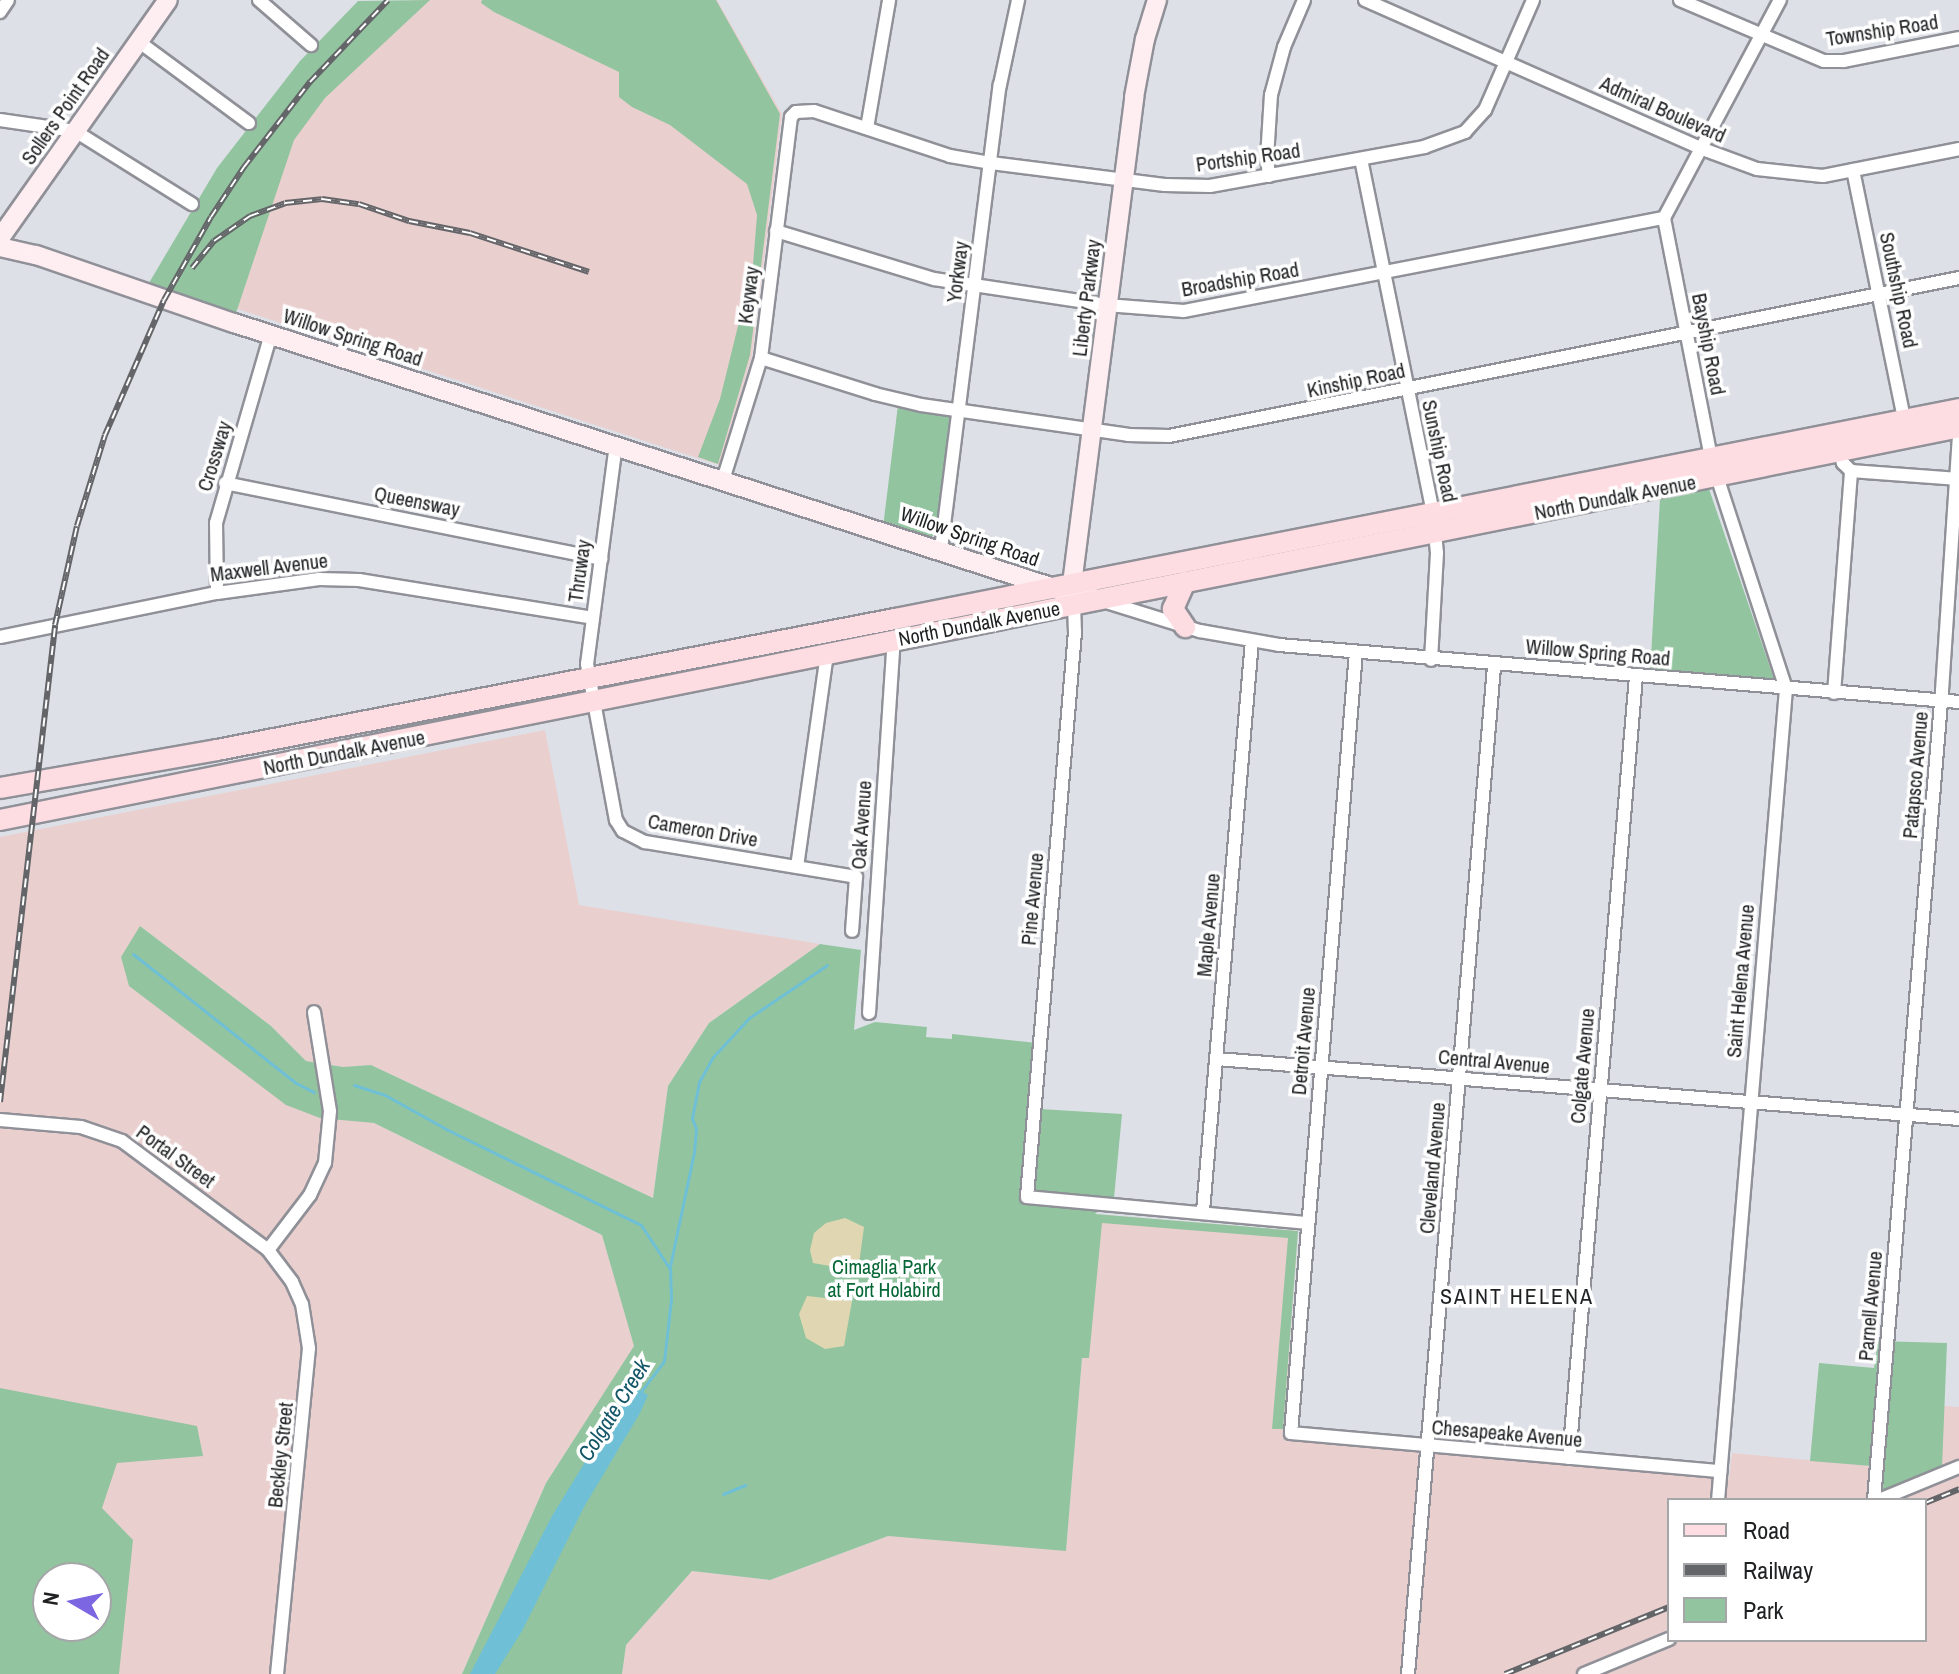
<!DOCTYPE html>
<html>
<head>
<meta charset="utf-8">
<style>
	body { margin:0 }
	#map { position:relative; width:1959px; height:1674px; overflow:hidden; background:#dee0e7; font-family:"Archivo Narrow",sans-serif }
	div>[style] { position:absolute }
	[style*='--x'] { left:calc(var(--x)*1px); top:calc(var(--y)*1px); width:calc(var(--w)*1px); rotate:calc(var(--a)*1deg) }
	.industrial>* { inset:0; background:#eacfcf }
	.green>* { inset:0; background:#92c59f }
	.sand>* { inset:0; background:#e0d7b2 }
	.water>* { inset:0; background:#6fbfd6 }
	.stream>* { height:3px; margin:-1.5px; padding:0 1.5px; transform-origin:1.5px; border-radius:1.5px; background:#6fbfd6 }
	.roads { filter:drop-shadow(2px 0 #909198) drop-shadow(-2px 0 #909198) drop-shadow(0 2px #909198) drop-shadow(0 -2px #909198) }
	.street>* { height:12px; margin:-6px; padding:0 6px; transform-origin:6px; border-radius:6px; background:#fff }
	.secondary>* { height:18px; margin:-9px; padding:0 9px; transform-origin:9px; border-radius:9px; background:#ffeef1 }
	.primary>* { height:20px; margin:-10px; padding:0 10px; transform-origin:10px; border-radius:10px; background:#fedde2 }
	.rail>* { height:6px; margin-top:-3px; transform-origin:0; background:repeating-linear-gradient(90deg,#fff 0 9px,#646569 0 18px); box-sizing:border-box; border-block:2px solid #646569 }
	span { translate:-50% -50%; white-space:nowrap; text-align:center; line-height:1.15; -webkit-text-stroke:7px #fff; paint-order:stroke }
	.street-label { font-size:20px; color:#1f2022 }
	.park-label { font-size:20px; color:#056735 }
	.neighbourhood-label { font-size:22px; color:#1f2022; letter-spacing:2px }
	.water-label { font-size:22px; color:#135667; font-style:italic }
	.legend { position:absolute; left:1667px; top:1498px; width:260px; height:144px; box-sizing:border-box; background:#fff; border:2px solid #a5a6a7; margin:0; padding:10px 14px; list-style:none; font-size:24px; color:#1f2022 }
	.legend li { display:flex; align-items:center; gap:16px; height:40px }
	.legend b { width:40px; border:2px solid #a5a6a7 }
	.north { position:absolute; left:32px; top:1562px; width:80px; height:80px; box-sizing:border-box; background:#fff; border:2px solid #a5a6a7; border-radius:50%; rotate:279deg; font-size:22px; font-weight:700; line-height:32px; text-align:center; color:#1f2022 }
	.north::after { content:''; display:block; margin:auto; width:28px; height:36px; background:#7c66e1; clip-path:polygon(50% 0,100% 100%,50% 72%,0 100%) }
</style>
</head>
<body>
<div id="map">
	<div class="industrial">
		<div style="clip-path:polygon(412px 0,717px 0,782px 114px,752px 356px,719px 465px,182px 291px,248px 184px)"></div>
		<div style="clip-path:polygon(evenodd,545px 730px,579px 905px,820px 944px,709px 1023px,668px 1086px,653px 1198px,371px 1065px,343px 1067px,306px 1061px,271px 1026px,140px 926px,350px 1120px,374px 1123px,602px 1235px,635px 1346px,546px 1483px,462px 1674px,0 1674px,0 837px,545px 730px,48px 1578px,96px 1578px,96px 1626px,48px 1626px,48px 1578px)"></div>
		<div style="clip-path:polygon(evenodd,1094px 1214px,1298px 1231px,1283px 1438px,1729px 1479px,1732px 1453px,1885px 1467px,1884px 1491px,1943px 1418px,1943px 1406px,1959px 1407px,1959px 1674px,622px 1674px,625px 1646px,692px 1571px,770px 1580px,888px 1536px,1066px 1550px,1094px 1214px,1669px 1500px,1925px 1500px,1925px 1640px,1669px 1640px,1669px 1500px)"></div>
	</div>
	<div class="green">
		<div style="clip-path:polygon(430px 0,325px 98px,294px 140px,236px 313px,146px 288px,217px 168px,300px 61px,358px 1px)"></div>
		<div style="clip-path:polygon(482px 0,716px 0,780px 114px,750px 355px,718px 464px,698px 457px,720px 399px,753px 265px,757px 215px,747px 184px,670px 125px,632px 107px,619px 97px,619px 72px,494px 12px,481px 3px)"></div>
		<div style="clip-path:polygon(898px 405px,945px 413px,952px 418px,942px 505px,937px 529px,930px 540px,883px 527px)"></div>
		<div style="clip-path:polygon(1708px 486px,1775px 682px,1650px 674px,1660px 499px)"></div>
		<div style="clip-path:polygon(140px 926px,271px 1026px,306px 1061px,343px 1067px,371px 1065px,653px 1198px,668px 1086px,709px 1023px,820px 944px,861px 950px,854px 1030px,875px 1022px,927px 1027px,926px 1037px,952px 1039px,952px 1034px,1046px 1044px,1040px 1109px,1122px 1114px,1114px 1198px,1095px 1214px,1298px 1231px,1283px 1429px,1272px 1429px,1288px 1238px,1102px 1223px,1089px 1358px,1082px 1358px,1066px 1551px,888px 1536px,770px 1580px,692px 1571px,626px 1645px,622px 1674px,462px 1674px,546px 1483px,634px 1346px,602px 1235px,374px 1123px,320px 1118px,286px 1105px,129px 986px,121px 957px)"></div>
		<div style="clip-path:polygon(1878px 1341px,1947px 1343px,1942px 1468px,1883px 1491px,1884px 1467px,1810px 1461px,1819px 1363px,1874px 1368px)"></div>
		<div style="clip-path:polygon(evenodd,0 1388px,197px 1426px,203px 1456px,117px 1463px,102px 1508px,133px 1540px,119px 1674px,0 1674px,0 1388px,48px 1578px,96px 1578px,96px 1626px,48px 1626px,48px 1578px)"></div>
	</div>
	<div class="sand">
		<div style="clip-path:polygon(845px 1218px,864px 1227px,858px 1271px,813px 1263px,810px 1250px,814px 1233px,826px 1223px)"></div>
		<div style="clip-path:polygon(807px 1296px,852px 1301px,844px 1346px,825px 1349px,806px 1338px,799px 1314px)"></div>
	</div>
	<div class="water">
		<div style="clip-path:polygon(637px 1389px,648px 1395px,640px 1413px,584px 1507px,522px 1631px,495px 1674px,470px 1674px,552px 1516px,615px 1413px)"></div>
	</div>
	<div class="stream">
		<div style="--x:133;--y:954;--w:208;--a:38.4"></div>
		<div style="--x:296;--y:1083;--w:20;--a:27"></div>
		<div style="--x:354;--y:1085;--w:33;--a:18"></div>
		<div style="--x:385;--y:1095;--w:70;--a:29.1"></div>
		<div style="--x:446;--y:1129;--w:217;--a:26.2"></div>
		<div style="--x:641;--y:1225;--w:53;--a:56.6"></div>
		<div style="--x:670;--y:1269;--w:30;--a:88"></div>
		<div style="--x:671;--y:1299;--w:62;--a:96.4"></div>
		<div style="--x:664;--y:1361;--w:39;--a:127"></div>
		<div style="--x:670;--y:1266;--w:116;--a:-78.1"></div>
		<div style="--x:694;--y:1152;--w:23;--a:-85"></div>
		<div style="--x:696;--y:1129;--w:12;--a:-110"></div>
		<div style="--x:692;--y:1118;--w:37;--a:-79"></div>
		<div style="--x:699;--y:1082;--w:29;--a:-61"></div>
		<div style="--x:713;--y:1057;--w:53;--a:-47.3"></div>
		<div style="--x:749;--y:1018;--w:94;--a:-34.2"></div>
		<div style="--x:723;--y:1494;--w:24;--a:-22"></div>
	</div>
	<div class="roads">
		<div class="street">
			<div style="--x:259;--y:0;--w:69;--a:40.9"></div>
			<div style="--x:1365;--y:0;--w:366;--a:23.8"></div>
			<div style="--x:1700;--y:148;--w:61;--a:20.2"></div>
			<div style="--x:1757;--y:169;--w:66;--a:6.1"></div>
			<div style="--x:1823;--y:176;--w:139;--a:-11.2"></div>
			<div style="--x:1680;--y:0;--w:156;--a:23"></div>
			<div style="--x:1824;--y:61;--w:20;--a:0"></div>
			<div style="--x:1844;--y:61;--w:117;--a:-11.3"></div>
			<div style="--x:0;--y:12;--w:14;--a:-56"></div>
			<div style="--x:138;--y:41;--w:138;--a:36.5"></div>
			<div style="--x:0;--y:120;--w:76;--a:8.3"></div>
			<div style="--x:75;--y:131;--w:138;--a:32"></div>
			<div style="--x:867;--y:128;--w:130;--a:-80.2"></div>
			<div style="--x:1361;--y:159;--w:361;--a:78.5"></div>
			<div style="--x:1433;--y:513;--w:40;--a:84.3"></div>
			<div style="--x:1437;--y:553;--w:107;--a:93.2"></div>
			<div style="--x:1853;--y:170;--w:254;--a:78.4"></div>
			<div style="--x:1269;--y:176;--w:18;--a:-96"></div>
			<div style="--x:1267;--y:158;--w:63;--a:-86.4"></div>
			<div style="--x:1271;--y:95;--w:50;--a:-74.8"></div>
			<div style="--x:1284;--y:47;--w:51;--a:-66.9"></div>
			<div style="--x:1664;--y:218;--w:245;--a:78.9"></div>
			<div style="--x:1711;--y:458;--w:243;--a:72"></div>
			<div style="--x:1786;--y:689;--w:814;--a:94.79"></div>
			<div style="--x:1664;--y:218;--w:247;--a:-62"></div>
			<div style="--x:776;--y:231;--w:165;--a:16.9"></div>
			<div style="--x:934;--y:279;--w:174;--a:8.6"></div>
			<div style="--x:1106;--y:305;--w:78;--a:4.4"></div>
			<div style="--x:1184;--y:311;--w:489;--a:-11"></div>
			<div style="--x:761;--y:358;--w:120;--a:17.5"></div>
			<div style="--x:875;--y:394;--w:47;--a:13.4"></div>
			<div style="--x:921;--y:405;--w:209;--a:8.2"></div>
			<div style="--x:1128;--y:435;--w:41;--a:1.4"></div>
			<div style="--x:1169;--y:436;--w:806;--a:-11.31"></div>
			<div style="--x:616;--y:444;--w:222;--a:97.5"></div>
			<div style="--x:587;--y:664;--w:159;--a:79.5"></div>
			<div style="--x:616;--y:820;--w:13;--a:58"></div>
			<div style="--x:623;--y:831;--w:25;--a:27"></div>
			<div style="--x:645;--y:842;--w:214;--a:9.4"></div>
			<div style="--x:856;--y:877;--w:54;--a:94.2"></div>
			<div style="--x:1839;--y:450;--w:14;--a:73"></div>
			<div style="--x:1843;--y:463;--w:11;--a:45"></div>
			<div style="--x:1851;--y:471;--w:108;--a:4.2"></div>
			<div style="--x:723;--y:480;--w:128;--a:-72.7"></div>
			<div style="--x:761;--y:358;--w:243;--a:-82.9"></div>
			<div style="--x:791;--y:117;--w:7;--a:-45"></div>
			<div style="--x:796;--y:112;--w:18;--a:-3"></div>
			<div style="--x:814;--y:111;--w:143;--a:18.3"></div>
			<div style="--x:950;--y:156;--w:42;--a:9.7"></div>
			<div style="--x:991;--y:163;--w:175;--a:7.2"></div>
			<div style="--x:1165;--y:185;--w:45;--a:1.3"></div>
			<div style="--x:1210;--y:186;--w:218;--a:-10.3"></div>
			<div style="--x:1424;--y:147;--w:44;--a:-20.1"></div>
			<div style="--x:1465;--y:132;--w:30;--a:-48"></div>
			<div style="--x:1485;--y:110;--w:120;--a:-66.4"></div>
			<div style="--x:225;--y:483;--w:384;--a:11.4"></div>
			<div style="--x:941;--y:549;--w:468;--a:-82.8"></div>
			<div style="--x:1000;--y:85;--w:87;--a:-78"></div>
			<div style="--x:217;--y:593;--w:70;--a:-90.8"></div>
			<div style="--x:216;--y:523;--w:197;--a:-73.8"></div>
			<div style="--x:1103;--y:601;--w:102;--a:17.2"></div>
			<div style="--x:1200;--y:631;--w:80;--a:10"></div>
			<div style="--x:1279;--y:645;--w:682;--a:4.79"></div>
			<div style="--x:1074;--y:604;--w:28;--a:88"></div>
			<div style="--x:1075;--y:632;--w:567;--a:94.86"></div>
			<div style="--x:1027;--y:1197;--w:282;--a:5.3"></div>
			<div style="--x:0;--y:637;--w:221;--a:-11.5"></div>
			<div style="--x:217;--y:593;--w:103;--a:-7.8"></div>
			<div style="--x:319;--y:579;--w:40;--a:1.4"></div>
			<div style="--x:359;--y:580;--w:237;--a:9.2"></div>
			<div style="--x:1356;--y:652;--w:784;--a:94.76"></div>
			<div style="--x:1291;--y:1433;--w:431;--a:5.1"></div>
			<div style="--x:1834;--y:693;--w:223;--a:-85.6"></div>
			<div style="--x:797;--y:867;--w:215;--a:-82"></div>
			<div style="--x:869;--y:1013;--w:374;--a:-86.2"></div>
			<div style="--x:1217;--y:1059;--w:744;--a:4.62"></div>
			<div style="--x:0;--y:1120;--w:81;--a:4.9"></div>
			<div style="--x:81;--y:1127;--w:43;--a:18.9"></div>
			<div style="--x:122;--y:1141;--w:182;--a:36.7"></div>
			<div style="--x:268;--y:1250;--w:40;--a:53"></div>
			<div style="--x:292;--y:1282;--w:24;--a:66"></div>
			<div style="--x:302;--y:1304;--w:45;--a:81"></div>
			<div style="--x:309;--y:1348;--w:328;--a:95.6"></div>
			<div style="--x:1203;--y:1211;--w:572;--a:-85.09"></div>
			<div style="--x:268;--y:1250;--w:69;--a:-52.6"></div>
			<div style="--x:310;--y:1195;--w:35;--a:-65"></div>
			<div style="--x:325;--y:1163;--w:52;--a:-84.5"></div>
			<div style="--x:330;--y:1111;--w:100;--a:-99.2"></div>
			<div style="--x:1569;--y:1458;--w:784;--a:-85.1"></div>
			<div style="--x:1874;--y:1500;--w:812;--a:-85.2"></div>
			<div style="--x:1942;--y:691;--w:255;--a:-86.2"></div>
			<div style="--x:1879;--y:1500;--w:87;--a:-22.4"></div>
			<div style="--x:1408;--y:1674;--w:1012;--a:-85.12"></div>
			<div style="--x:1584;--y:1674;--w:92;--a:-22.4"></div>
		</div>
		<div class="secondary">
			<div style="--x:0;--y:238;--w:291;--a:-54.8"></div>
			<div style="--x:0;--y:247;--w:37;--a:13"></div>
			<div style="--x:36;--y:255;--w:209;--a:19"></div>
			<div style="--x:234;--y:323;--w:862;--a:17.91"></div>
			<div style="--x:1054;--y:588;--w:45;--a:14"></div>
			<div style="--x:1074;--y:598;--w:14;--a:-98"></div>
			<div style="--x:1072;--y:584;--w:491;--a:-82.7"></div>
			<div style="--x:1134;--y:97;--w:59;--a:-79.3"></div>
			<div style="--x:1145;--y:39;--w:41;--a:-72.9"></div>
		</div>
		<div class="primary">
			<div style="--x:1185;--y:582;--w:30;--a:114"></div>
			<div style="--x:1173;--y:609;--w:22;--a:56"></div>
			<div style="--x:0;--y:788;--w:220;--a:-9.9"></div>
			<div style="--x:217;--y:750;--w:691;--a:-10.94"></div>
			<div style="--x:895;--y:619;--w:1085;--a:-11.16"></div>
			<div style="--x:0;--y:820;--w:1998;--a:-11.34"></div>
		</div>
	</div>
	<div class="rail">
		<div style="--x:192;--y:268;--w:35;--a:-51"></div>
		<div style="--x:214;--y:241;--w:44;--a:-34.8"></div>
		<div style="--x:250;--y:216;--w:37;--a:-20"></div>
		<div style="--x:285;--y:203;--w:37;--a:-6"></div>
		<div style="--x:322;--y:199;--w:37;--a:8"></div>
		<div style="--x:359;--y:204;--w:53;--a:18.8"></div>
		<div style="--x:409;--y:221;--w:62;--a:11.1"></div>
		<div style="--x:470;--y:233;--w:125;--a:18.1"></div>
		<div style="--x:0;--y:1102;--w:480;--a:-83.4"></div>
		<div style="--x:55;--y:625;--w:101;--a:-77.5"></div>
		<div style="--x:77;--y:526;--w:95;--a:-72.9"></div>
		<div style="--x:105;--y:435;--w:147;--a:-66.4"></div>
		<div style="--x:164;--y:300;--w:95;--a:-60.5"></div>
		<div style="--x:211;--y:217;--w:60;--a:-56.6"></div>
		<div style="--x:244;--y:167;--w:108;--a:-52.2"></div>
		<div style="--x:310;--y:82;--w:113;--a:-46.4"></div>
		<div style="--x:1925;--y:1503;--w:37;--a:-22"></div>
		<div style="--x:1505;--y:1674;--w:177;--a:-22.2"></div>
	</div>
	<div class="street-label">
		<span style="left:1882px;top:30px;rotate:-9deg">Township Road</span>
		<span style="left:65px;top:106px;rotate:-55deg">Sollers Point Road</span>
		<span style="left:1663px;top:109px;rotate:24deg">Admiral Boulevard</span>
		<span style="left:1248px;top:157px;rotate:-8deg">Portship Road</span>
		<span style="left:957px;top:272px;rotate:-83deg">Yorkway</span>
		<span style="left:1240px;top:279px;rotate:-10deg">Broadship Road</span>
		<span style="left:1899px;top:290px;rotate:78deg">Southship Road</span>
		<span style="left:748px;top:295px;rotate:-83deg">Keyway</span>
		<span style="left:1086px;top:298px;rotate:-83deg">Liberty Parkway</span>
		<span style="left:353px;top:337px;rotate:18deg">Willow Spring Road</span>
		<span style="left:1709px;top:344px;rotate:79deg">Bayship Road</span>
		<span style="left:1356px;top:380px;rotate:-12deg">Kinship Road</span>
		<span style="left:1440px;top:451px;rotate:78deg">Sunship Road</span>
		<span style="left:214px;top:456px;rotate:-73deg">Crossway</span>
		<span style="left:1615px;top:497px;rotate:-11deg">North Dundalk Avenue</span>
		<span style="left:417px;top:501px;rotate:11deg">Queensway</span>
		<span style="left:970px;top:536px;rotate:19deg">Willow Spring Road</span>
		<span style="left:269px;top:567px;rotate:-7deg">Maxwell Avenue</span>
		<span style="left:579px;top:571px;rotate:-82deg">Thruway</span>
		<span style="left:979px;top:623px;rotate:-11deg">North Dundalk Avenue</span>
		<span style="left:1598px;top:652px;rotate:5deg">Willow Spring Road</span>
		<span style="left:344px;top:752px;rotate:-11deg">North Dundalk Avenue</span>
		<span style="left:1915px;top:775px;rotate:-85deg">Patapsco Avenue</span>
		<span style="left:861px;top:825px;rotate:-86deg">Oak Avenue</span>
		<span style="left:703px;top:830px;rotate:10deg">Cameron Drive</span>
		<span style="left:1032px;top:899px;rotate:-85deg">Pine Avenue</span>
		<span style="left:1208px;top:925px;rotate:-85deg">Maple Avenue</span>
		<span style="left:1740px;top:981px;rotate:-85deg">Saint Helena Avenue</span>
		<span style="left:1303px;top:1041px;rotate:-85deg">Detroit Avenue</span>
		<span style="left:1494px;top:1061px;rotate:5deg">Central Avenue</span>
		<span style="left:1582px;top:1066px;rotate:-85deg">Colgate Avenue</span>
		<span style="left:176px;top:1156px;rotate:36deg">Portal Street</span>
		<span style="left:1432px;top:1168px;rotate:-85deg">Cleveland Avenue</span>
		<span style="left:1870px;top:1306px;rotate:-85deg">Parnell Avenue</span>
		<span style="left:1507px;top:1433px;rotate:5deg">Chesapeake Avenue</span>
		<span style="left:280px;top:1455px;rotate:-84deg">Beckley Street</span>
	</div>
	<div class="park-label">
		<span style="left:884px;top:1278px">Cimaglia Park<br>at Fort Holabird</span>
	</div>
	<div class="neighbourhood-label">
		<span style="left:1517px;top:1297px">SAINT HELENA</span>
	</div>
	<div class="water-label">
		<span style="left:614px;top:1410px;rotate:-58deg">Colgate Creek</span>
	</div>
	<ul class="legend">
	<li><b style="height:10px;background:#fedde2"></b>Road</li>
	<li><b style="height:10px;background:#646569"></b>Railway</li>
	<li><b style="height:22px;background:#92c59f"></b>Park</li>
	</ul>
	<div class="north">N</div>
</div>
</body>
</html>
